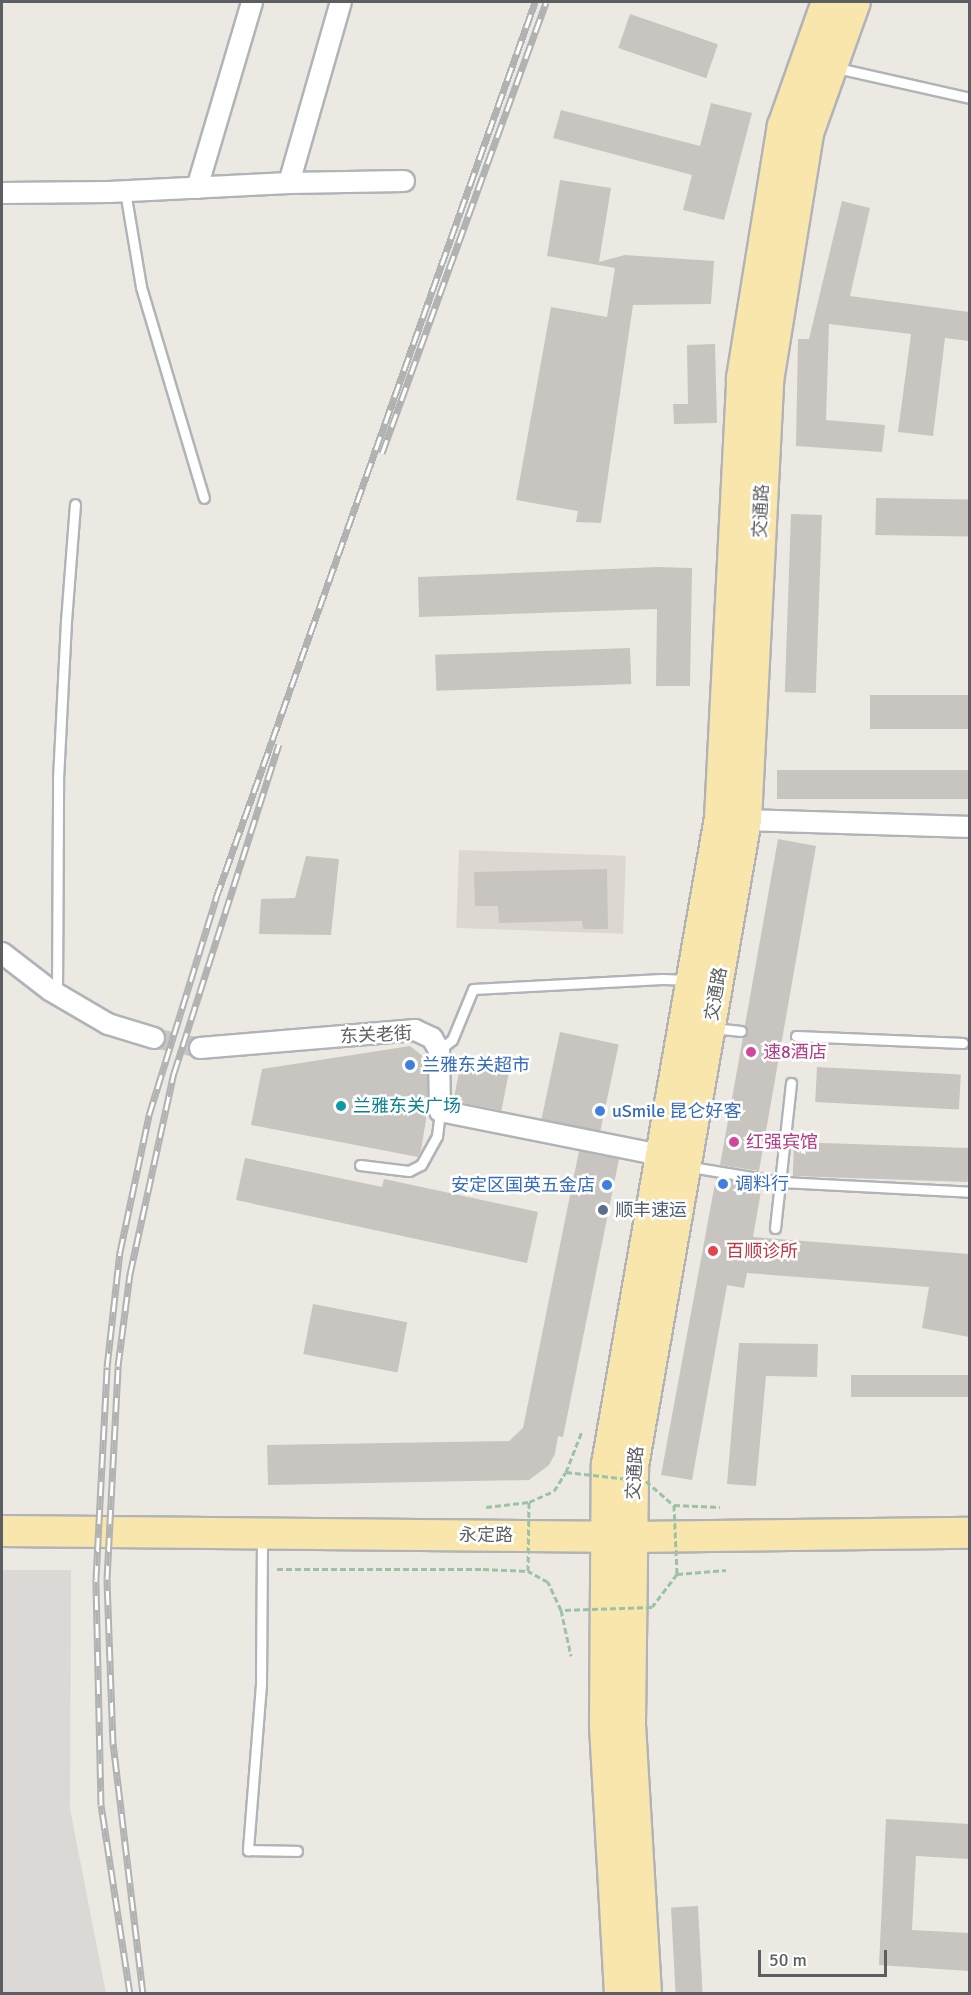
<!DOCTYPE html>
<html>
<head>
<meta charset="utf-8">
<style>
	body { margin:0 }
	#map { position:relative; width:971px; height:1995px; overflow:hidden; background:#ece9e3; font-family:Signika,"Noto Sans SC",sans-serif }
	div>[style] { position:absolute }
	[style*='--x'] { left:calc(var(--x)*1px); top:calc(var(--y)*1px); width:calc(var(--w)*1px); rotate:calc(var(--a)*1deg) }
	.industrial>* { inset:0; background:#dbd8d5 }
	.education>* { inset:0; background:#dcd8d1; transform-origin:0 0 }
	.building>* { inset:0; background:#c8c4bf; transform-origin:0 0 }
	.street-tunnel>* { height:20px; margin-top:-10px; transform-origin:0; background:repeating-linear-gradient(90deg,#c8c6c3 0 20px,transparent 0 30px) }
	.path>* { height:3px; margin-top:-1.5px; transform-origin:0; background:repeating-linear-gradient(90deg,#9bc3a3 0 6px,transparent 0 9px) }
	.roads { filter:drop-shadow(2px 0 #b0b3b7) drop-shadow(-2px 0 #b0b3b7) drop-shadow(0 2px #b0b3b7) drop-shadow(0 -2px #b0b3b7) }
	.lane>* { height:9px; margin:-4.5px; padding:0 4.5px; transform-origin:4.5px; border-radius:4.5px; background:#fff }
	.street>* { height:20px; margin:-10px; padding:0 10px; transform-origin:10px; border-radius:10px; background:#fff }
	.primary>* { height:30px; margin:-15px; padding:0 15px; transform-origin:15px; border-radius:15px; background:#f8e6ac }
	.rail>* { height:7px; margin-top:-3.5px; transform-origin:0; background:repeating-linear-gradient(90deg,#fff 0 14px,#b1b2b2 0 28px); box-sizing:border-box; border-block:2px solid #b1b2b2 }
	.path-bridge>* { height:3px; margin-top:-1.5px; transform-origin:0; background:repeating-linear-gradient(90deg,#9bc3a3 0 6px,transparent 0 9px) }
	.dots>* { width:16px; height:16px; translate:-50% -50%; box-sizing:border-box; border:3px solid #fff; border-radius:50% }
	span { translate:-50% -50%; white-space:nowrap; text-align:center; line-height:1.15; -webkit-text-stroke:5px #fff; paint-order:stroke }
	.street-label { font-size:18px; color:#5b5f62 }
	.hotel-label { font-size:18px; color:#b23c85 }
	.left { translate:0 -50%; text-align:left }
	.shop-label { font-size:18px; color:#366cbe }
	.right { translate:-100% -50%; text-align:right }
	.culture-label { font-size:18px; color:#0d838f }
	.service-label { font-size:18px; color:#4e5e75 }
	.health-label { font-size:18px; color:#be3a42 }
	.frame { position:absolute; inset:0; border:3px solid #5b5f62; pointer-events:none }
	.scale { position:absolute; left:758px; top:1950px; width:129px; height:27px; box-sizing:border-box; border:3px solid #5b5f62; border-top:0; padding-left:8px; font-size:18px; line-height:21px; white-space:nowrap; color:#5b5f62; -webkit-text-stroke:4px #fff; paint-order:stroke }
</style>
</head>
<body>
<div id="map">
	<div class="industrial">
		<div style="clip-path:polygon(2px 1570px,71px 1570px,70px 1809px,106px 1993px,2px 1993px)"></div>
	</div>
	<div class="education">
		<div style="left:459px;top:850px;width:167px;height:78px;rotate:2deg"></div>
	</div>
	<div class="building">
		<div style="left:630px;top:14px;width:93px;height:36px;rotate:19deg"></div>
		<div style="clip-path:polygon(711px 103px,752px 113px,724px 220px,683px 210px,692px 175px,553px 138px,561px 110px,700px 146px)"></div>
		<div style="clip-path:polygon(560px 180px,611px 188px,599px 262px,625px 255px,714px 261px,711px 304px,633px 305px,601px 523px,576px 522px,578px 511px,516px 500px,551px 307px,607px 317px,615px 268px,547px 256px)"></div>
		<div style="clip-path:polygon(842px 201px,870px 208px,850px 296px,969px 312px,969px 341px,945px 338px,933px 436px,898px 432px,911px 334px,829px 324px,826px 420px,885px 425px,882px 452px,796px 446px,798px 339px,809px 339px)"></div>
		<div style="clip-path:polygon(715px 344px,717px 423px,674px 424px,673px 404px,688px 404px,687px 345px)"></div>
		<div style="left:876px;top:498px;width:93px;height:37px;rotate:1deg"></div>
		<div style="left:791px;top:514px;width:31px;height:178px;rotate:2deg"></div>
		<div style="clip-path:polygon(658px 567px,692px 568px,690px 686px,656px 686px,657px 609px,419px 617px,418px 577px)"></div>
		<div style="left:630px;top:648px;width:36px;height:195px;rotate:88deg"></div>
		<div style="left:969px;top:695px;width:34px;height:99px;rotate:90deg"></div>
		<div style="left:969px;top:770px;width:29px;height:192px;rotate:90deg"></div>
		<div style="clip-path:polygon(778px 839px,816px 846px,759px 1171px,720px 1165px,743px 1037px,748px 1032px,745px 1025px)"></div>
		<div style="clip-path:polygon(306px 856px,339px 859px,331px 935px,259px 934px,261px 899px,295px 898px)"></div>
		<div style="clip-path:polygon(607px 869px,608px 929px,583px 929px,582px 921px,499px 923px,498px 906px,475px 906px,474px 872px)"></div>
		<div style="left:560px;top:1032px;width:60px;height:89px;rotate:12deg"></div>
		<div style="clip-path:polygon(410px 1046px,424px 1057px,427px 1071px,428px 1108px,421px 1150px,418px 1157px,251px 1125px,262px 1069px)"></div>
		<div style="left:461px;top:1062px;width:49px;height:40px;rotate:11deg"></div>
		<div style="left:817px;top:1067px;width:144px;height:35px;rotate:3deg"></div>
		<div style="left:794px;top:1142px;width:175px;height:34px;rotate:2deg"></div>
		<div style="clip-path:polygon(579px 1151px,619px 1159px,563px 1437px,558px 1436px,555px 1454px,549px 1465px,529px 1480px,268px 1485px,267px 1445px,509px 1441px,523px 1428px)"></div>
		<div style="clip-path:polygon(245px 1158px,382px 1187px,384px 1179px,538px 1212px,527px 1263px,236px 1200px)"></div>
		<div style="clip-path:polygon(716px 1178px,762px 1186px,753px 1237px,969px 1254px,969px 1337px,922px 1328px,929px 1287px,747px 1273px,744px 1288px,727px 1285px,692px 1480px,661px 1475px)"></div>
		<div style="left:313px;top:1304px;width:96px;height:51px;rotate:11deg"></div>
		<div style="clip-path:polygon(739px 1343px,818px 1344px,817px 1377px,766px 1376px,756px 1486px,727px 1484px)"></div>
		<div style="left:969px;top:1375px;width:22px;height:118px;rotate:90deg"></div>
		<div style="clip-path:polygon(886px 1819px,969px 1824px,969px 1859px,916px 1856px,912px 1930px,969px 1933px,969px 1971px,879px 1965px)"></div>
		<div style="left:698px;top:1906px;width:88px;height:27px;rotate:87deg"></div>
	</div>
	<div class="street-tunnel">
		<div style="--x:154;--y:1038;--w:47;--a:12.3"></div>
	</div>
	<div class="path">
		<div style="--x:566;--y:1472;--w:44;--a:-68.7"></div>
		<div style="--x:674;--y:1505;--w:46;--a:2.5"></div>
		<div style="--x:486;--y:1507;--w:43;--a:-6.6"></div>
		<div style="--x:277;--y:1569;--w:206;--a:0"></div>
		<div style="--x:483;--y:1569;--w:45;--a:2.5"></div>
		<div style="--x:677;--y:1574;--w:49;--a:-4.7"></div>
		<div style="--x:561;--y:1610;--w:47;--a:77.7"></div>
	</div>
	<div class="roads">
		<div class="lane">
			<div style="--x:837;--y:68;--w:136;--a:12.7"></div>
			<div style="--x:125;--y:191;--w:97;--a:80.5"></div>
			<div style="--x:141;--y:287;--w:220;--a:73.4"></div>
			<div style="--x:57;--y:994;--w:215;--a:-89.7"></div>
			<div style="--x:58;--y:779;--w:158;--a:-87.1"></div>
			<div style="--x:66;--y:621;--w:117;--a:-85.6"></div>
			<div style="--x:713;--y:1028;--w:28;--a:6"></div>
			<div style="--x:796;--y:1036;--w:167;--a:2.4"></div>
			<div style="--x:439;--y:1050;--w:16;--a:-38"></div>
			<div style="--x:452;--y:1040;--w:55;--a:-67.6"></div>
			<div style="--x:473;--y:989;--w:189;--a:-3"></div>
			<div style="--x:662;--y:979;--w:25;--a:2"></div>
			<div style="--x:360;--y:1165;--w:49;--a:7"></div>
			<div style="--x:409;--y:1171;--w:13;--a:-27"></div>
			<div style="--x:421;--y:1165;--w:33;--a:-61"></div>
			<div style="--x:437;--y:1136;--w:25;--a:-83"></div>
			<div style="--x:691;--y:1167;--w:92;--a:9.4"></div>
			<div style="--x:782;--y:1182;--w:188;--a:3"></div>
			<div style="--x:775;--y:1228;--w:146;--a:-83.7"></div>
			<div style="--x:262;--y:1539;--w:145;--a:90.4"></div>
			<div style="--x:261;--y:1684;--w:167;--a:94.5"></div>
			<div style="--x:248;--y:1850;--w:49;--a:1.2"></div>
		</div>
		<div class="street">
			<div style="--x:289;--y:183;--w:188;--a:-74"></div>
			<div style="--x:197;--y:188;--w:194;--a:-73.5"></div>
			<div style="--x:2;--y:193;--w:107;--a:-0.5"></div>
			<div style="--x:109;--y:192;--w:180;--a:-2.9"></div>
			<div style="--x:289;--y:183;--w:115;--a:-1"></div>
			<div style="--x:746;--y:820;--w:224;--a:1.8"></div>
			<div style="--x:2;--y:953;--w:61;--a:37.6"></div>
			<div style="--x:50;--y:990;--w:67;--a:30.4"></div>
			<div style="--x:108;--y:1024;--w:48;--a:16.9"></div>
			<div style="--x:200;--y:1048;--w:216;--a:-4.8"></div>
			<div style="--x:415;--y:1030;--w:19;--a:25"></div>
			<div style="--x:432;--y:1038;--w:14;--a:60"></div>
			<div style="--x:439;--y:1050;--w:61;--a:89.1"></div>
			<div style="--x:440;--y:1111;--w:225;--a:11.3"></div>
		</div>
		<div class="primary">
			<div style="--x:2;--y:1531;--w:630;--a:0.55"></div>
			<div style="--x:632;--y:1537;--w:338;--a:-0.7"></div>
			<div style="--x:620;--y:1994;--w:270;--a:-93.2"></div>
			<div style="--x:605;--y:1724;--w:260;--a:-89.6"></div>
			<div style="--x:607;--y:1464;--w:656;--a:-80.08"></div>
			<div style="--x:720;--y:818;--w:441;--a:-87.1"></div>
			<div style="--x:742;--y:378;--w:255;--a:-80.8"></div>
			<div style="--x:783;--y:126;--w:132;--a:-70.5"></div>
			<div style="--x:646;--y:1994;--w:271;--a:-93.4"></div>
			<div style="--x:630;--y:1723;--w:257;--a:-89.3"></div>
			<div style="--x:633;--y:1466;--w:656;--a:-80.08"></div>
			<div style="--x:746;--y:820;--w:440;--a:-87.1"></div>
			<div style="--x:768;--y:381;--w:251;--a:-80.8"></div>
			<div style="--x:808;--y:133;--w:139;--a:-70.3"></div>
		</div>
	</div>
	<div class="rail">
		<div style="--x:382;--y:453;--w:480;--a:-70"></div>
		<div style="--x:130;--y:1994;--w:191;--a:-98.7"></div>
		<div style="--x:101;--y:1805;--w:226;--a:-91.3"></div>
		<div style="--x:96;--y:1579;--w:212;--a:-87"></div>
		<div style="--x:107;--y:1367;--w:116;--a:-83.6"></div>
		<div style="--x:120;--y:1252;--w:140;--a:-78"></div>
		<div style="--x:149;--y:1115;--w:227;--a:-72.8"></div>
		<div style="--x:216;--y:898;--w:951;--a:-70.4"></div>
		<div style="--x:143;--y:1994;--w:252;--a:-96.8"></div>
		<div style="--x:113;--y:1744;--w:165;--a:-92.1"></div>
		<div style="--x:107;--y:1579;--w:213;--a:-87"></div>
		<div style="--x:118;--y:1366;--w:93;--a:-82.6"></div>
		<div style="--x:130;--y:1274;--w:206;--a:-77.7"></div>
		<div style="--x:174;--y:1073;--w:345;--a:-72.3"></div>
	</div>
	<div class="path-bridge">
		<div style="--x:566;--y:1472;--w:81;--a:6.4"></div>
		<div style="--x:646;--y:1481;--w:37;--a:41"></div>
		<div style="--x:674;--y:1505;--w:69;--a:87.5"></div>
		<div style="--x:677;--y:1574;--w:41;--a:127.1"></div>
		<div style="--x:652;--y:1607;--w:91;--a:178.1"></div>
		<div style="--x:561;--y:1610;--w:31;--a:-115"></div>
		<div style="--x:548;--y:1582;--w:23;--a:-151"></div>
		<div style="--x:528;--y:1571;--w:69;--a:-89.2"></div>
		<div style="--x:529;--y:1502;--w:27;--a:-24"></div>
		<div style="--x:554;--y:1491;--w:22;--a:-58"></div>
	</div>
	<div class="dots">
		<div style="left:751px;top:1052px;background:#d1479c"></div>
		<div style="left:410px;top:1065px;background:#3f7fe0"></div>
		<div style="left:341px;top:1106px;background:#0f9aa8"></div>
		<div style="left:600px;top:1111px;background:#3f7fe0"></div>
		<div style="left:734px;top:1142px;background:#d1479c"></div>
		<div style="left:723px;top:1184px;background:#3f7fe0"></div>
		<div style="left:607px;top:1185px;background:#3f7fe0"></div>
		<div style="left:603px;top:1210px;background:#5c6f8a"></div>
		<div style="left:713px;top:1251px;background:#e0444e"></div>
	</div>
	<div class="street-label">
		<span style="left:761px;top:511px;rotate:-87deg">交通路</span>
		<span style="left:716px;top:994px;rotate:-80deg">交通路</span>
		<span style="left:376px;top:1035px;rotate:-3deg">东关老街</span>
		<span style="left:635px;top:1473px;rotate:-86deg">交通路</span>
		<span style="left:486px;top:1535px">永定路</span>
	</div>
	<div class="hotel-label">
		<span class="left" style="left:763px;top:1052px">速8酒店</span>
		<span class="left" style="left:746px;top:1142px">红强宾馆</span>
	</div>
	<div class="shop-label">
		<span class="left" style="left:422px;top:1065px">兰雅东关超市</span>
		<span class="left" style="left:612px;top:1111px">uSmile 昆仑好客</span>
		<span class="left" style="left:735px;top:1184px">调料行</span>
		<span class="right" style="left:595px;top:1185px">安定区国英五金店</span>
	</div>
	<div class="culture-label">
		<span class="left" style="left:353px;top:1106px">兰雅东关广场</span>
	</div>
	<div class="service-label">
		<span class="left" style="left:615px;top:1210px">顺丰速运</span>
	</div>
	<div class="health-label">
		<span class="left" style="left:726px;top:1251px">百顺诊所</span>
	</div>
	<div class="frame"></div>
	<div class="scale">50 m</div>
</div>
</body>
</html>
